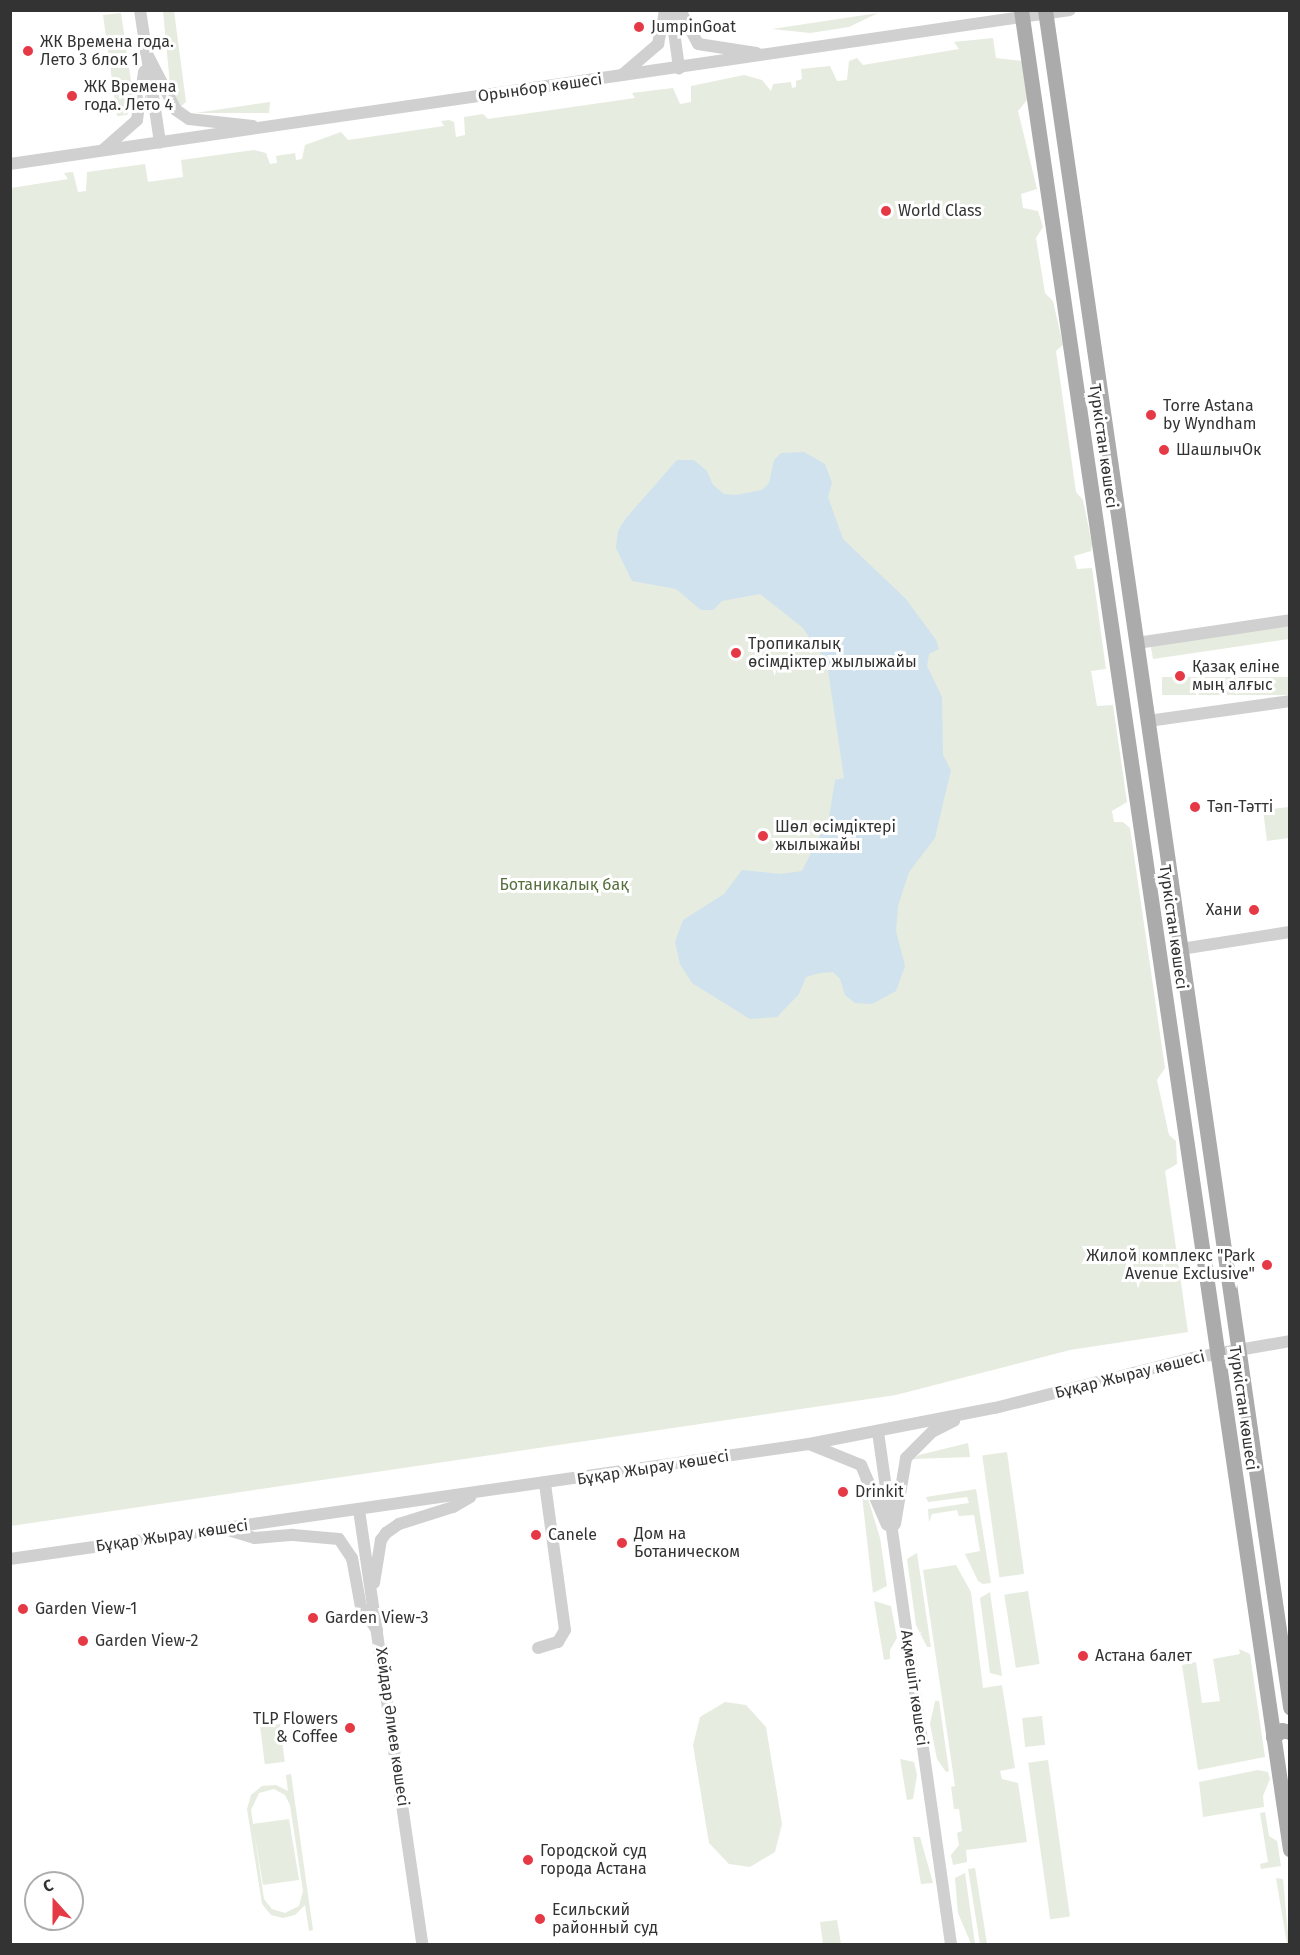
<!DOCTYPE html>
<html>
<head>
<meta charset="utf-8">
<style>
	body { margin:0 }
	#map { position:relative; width:1300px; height:1955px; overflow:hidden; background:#fff; font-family:"Fira Sans",sans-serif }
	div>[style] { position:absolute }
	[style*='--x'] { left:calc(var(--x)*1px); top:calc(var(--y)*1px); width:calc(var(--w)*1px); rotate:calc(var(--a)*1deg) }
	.green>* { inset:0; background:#e6ecdf; transform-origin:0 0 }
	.water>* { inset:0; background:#cfe2ee }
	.minor>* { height:12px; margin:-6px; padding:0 6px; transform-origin:6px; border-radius:6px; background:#d0d0d0 }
	.major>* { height:15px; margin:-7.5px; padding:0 7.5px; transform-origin:7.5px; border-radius:7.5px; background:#ababab }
	.dots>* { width:16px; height:16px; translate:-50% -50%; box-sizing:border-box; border:3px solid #fff; border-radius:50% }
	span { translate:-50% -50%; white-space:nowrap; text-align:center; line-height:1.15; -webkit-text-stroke:6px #fff; paint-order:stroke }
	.poi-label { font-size:16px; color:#333 }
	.left { translate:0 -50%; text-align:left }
	.right { translate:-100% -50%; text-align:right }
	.street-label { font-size:16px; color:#333 }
	.park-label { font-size:16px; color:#56703f }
	.frame { position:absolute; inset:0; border:12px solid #333; pointer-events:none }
	.north { position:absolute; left:24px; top:1871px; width:60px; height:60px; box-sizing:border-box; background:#fff; border:2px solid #adadad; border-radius:50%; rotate:339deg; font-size:16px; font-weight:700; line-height:24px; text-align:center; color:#333 }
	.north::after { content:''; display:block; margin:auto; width:21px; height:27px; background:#e63946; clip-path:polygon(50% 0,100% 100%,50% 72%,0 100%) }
</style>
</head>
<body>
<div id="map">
	<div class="green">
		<div style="clip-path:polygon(163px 11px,174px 11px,186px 102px,180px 107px,170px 85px)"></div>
		<div style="clip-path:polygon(121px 13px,134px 102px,127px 115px,117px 116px,103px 15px)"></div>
		<div style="clip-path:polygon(878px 13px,849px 27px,810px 33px,772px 29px)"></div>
		<div style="clip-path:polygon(993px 38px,996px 58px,1023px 61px,1028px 99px,1018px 111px,1037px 189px,1021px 194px,1023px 208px,1038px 211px,1043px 227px,1036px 238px,1045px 293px,1053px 301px,1063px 345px,1056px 351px,1076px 492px,1083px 500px,1092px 544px,1091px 551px,1074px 556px,1077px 569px,1092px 568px,1106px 669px,1091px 671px,1097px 706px,1113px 705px,1127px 802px,1112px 811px,1114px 822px,1123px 822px,1130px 828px,1165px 1068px,1157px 1080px,1169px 1135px,1176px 1141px,1177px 1164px,1165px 1171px,1188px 1332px,1070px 1350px,896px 1395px,11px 1526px,11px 188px,68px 179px,64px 173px,73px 172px,78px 192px,86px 191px,87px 172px,145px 164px,148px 182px,183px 177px,181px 160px,254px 150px,266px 153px,270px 164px,277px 163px,276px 156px,295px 153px,296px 160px,302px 159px,305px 145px,341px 132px,348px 140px,444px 126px,441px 121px,449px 120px,454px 122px,456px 137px,465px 135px,464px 117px,483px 114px,488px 119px,635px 98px,632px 93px,673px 88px,680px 104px,691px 102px,691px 86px,744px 75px,762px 80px,771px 91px,773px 84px,791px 82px,792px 88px,796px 87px,796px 81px,802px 79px,801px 69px,830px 66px,837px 81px,847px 80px,849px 61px,857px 58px,863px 65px,959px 49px,954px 42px)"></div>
		<div style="clip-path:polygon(270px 102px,269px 113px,195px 113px)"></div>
		<div style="clip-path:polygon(1289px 626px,1289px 639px,1153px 659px,1150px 642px)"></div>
		<div style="left:1289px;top:677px;width:18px;height:127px;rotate:90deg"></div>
		<div style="clip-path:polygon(1289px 807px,1289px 838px,1267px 841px,1263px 810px)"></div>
		<div style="clip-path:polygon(968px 1443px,970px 1457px,913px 1459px,919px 1455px)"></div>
		<div style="left:1007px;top:1452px;width:123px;height:25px;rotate:82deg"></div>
		<div style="clip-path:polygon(859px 1469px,880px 1538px,887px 1586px,873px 1593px)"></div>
		<div style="clip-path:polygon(976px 1489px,991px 1583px,983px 1584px,978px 1581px,965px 1554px,980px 1551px,974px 1515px,959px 1516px,957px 1510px,932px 1514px,929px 1522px,928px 1509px,969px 1503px,967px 1497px,928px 1502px,926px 1497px)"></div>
		<div style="clip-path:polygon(917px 1553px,931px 1647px,927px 1647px,916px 1625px,907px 1559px)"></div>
		<div style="clip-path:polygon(956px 1565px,971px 1592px,983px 1688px,1002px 1685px,1015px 1768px,1000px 1771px,1002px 1779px,1018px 1783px,1027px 1842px,966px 1850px,967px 1862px,953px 1865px,951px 1855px,959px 1845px,957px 1833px,962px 1831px,959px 1809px,954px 1809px,951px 1787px,955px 1786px,923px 1570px)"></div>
		<div style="left:1028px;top:1591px;width:74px;height:24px;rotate:81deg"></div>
		<div style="clip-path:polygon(990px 1592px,1002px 1676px,990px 1673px,980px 1598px)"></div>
		<div style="clip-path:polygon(874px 1601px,891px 1606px,897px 1638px,890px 1650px,890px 1659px,884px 1660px)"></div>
		<div style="clip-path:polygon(1239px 1649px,1250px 1654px,1265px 1757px,1198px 1770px,1182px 1665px,1196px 1662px,1202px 1703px,1220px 1701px,1213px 1659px,1240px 1654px)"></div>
		<div style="clip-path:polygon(935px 1701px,939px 1701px,949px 1771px,946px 1772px,937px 1759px,930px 1724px)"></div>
		<div style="clip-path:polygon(725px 1702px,746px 1705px,766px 1727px,782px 1824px,775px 1852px,750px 1867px,729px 1864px,709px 1843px,693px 1745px,700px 1717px)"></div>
		<div style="left:1042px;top:1716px;width:29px;height:20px;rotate:84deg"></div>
		<div style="left:280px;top:1724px;width:38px;height:20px;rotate:83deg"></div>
		<div style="clip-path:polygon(900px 1759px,914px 1762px,917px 1775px,913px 1799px,907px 1800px)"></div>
		<div style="left:1048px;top:1760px;width:158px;height:20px;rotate:82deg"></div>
		<div style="clip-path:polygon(1258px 1770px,1268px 1772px,1270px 1779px,1263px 1796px,1264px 1807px,1203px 1817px,1199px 1782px)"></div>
		<div style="clip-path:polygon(evenodd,291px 1774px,313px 1930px,309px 1931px,305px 1905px,295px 1915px,283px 1918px,271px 1915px,262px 1904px,247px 1809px,251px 1795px,262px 1786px,276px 1785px,288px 1791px,286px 1775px,291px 1774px,274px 1789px,285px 1795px,290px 1805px,303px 1891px,299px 1906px,285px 1913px,272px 1909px,264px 1899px,254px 1831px,263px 1885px,299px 1880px,289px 1819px,253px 1824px,251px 1810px,259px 1793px,274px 1789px)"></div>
		<div style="clip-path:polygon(1265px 1812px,1269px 1836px,1277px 1841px,1281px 1866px,1261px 1869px,1260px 1864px,1268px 1862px,1260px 1813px)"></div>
		<div style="clip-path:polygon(913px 1837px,920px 1837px,933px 1883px,921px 1884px)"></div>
		<div style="left:975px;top:1868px;width:77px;height:7px;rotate:81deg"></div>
		<div style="clip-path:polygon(965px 1873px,975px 1944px,971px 1944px,958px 1913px,955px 1878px)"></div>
		<div style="clip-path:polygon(1276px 1878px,1283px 1879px,1289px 1944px,1287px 1944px)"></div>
		<div style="clip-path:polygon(837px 1920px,841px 1944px,823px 1944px,820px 1922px)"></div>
	</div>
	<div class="water">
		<div style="clip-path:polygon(804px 452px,825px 464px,832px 483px,828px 497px,843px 539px,906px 599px,936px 640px,939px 649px,929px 654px,927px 666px,942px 697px,943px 755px,951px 770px,935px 838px,909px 872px,898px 906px,896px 931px,905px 966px,896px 991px,872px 1004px,855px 1003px,845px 995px,840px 979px,833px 972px,820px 973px,806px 977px,799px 994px,777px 1017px,750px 1019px,692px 983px,680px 964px,675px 942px,683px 920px,724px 894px,742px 870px,780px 874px,802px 871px,829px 817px,835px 780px,844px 778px,827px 663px,803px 628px,760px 594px,722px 601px,713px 610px,701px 610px,676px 589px,632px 581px,616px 548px,618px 531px,626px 518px,677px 460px,694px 460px,707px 471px,713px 485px,724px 494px,736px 495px,762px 490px,769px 483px,774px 460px,781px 453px)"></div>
	</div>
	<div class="minor">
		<div style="--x:140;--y:10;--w:134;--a:81.4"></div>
		<div style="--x:671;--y:10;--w:59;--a:82.1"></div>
		<div style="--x:680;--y:10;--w:38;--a:62"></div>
		<div style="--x:698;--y:44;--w:59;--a:8.8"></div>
		<div style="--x:146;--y:52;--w:65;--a:62.7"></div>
		<div style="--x:176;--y:110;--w:16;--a:35"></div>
		<div style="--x:189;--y:119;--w:64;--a:6.2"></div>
		<div style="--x:622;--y:75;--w:48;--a:-40.7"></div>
		<div style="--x:658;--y:44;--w:35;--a:-78"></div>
		<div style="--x:104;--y:149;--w:44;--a:-41.3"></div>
		<div style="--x:137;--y:120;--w:49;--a:-81.7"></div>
		<div style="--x:10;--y:164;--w:1071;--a:-8.27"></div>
		<div style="--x:1137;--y:643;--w:155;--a:-8.5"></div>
		<div style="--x:1148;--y:721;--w:143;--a:-8"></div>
		<div style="--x:1181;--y:949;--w:110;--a:-8.9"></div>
		<div style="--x:878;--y:1432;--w:517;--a:81.89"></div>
		<div style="--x:809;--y:1444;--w:56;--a:22"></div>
		<div style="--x:861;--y:1465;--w:65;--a:66.6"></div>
		<div style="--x:359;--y:1510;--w:439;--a:81.7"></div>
		<div style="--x:895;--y:1524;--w:67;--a:-80.5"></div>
		<div style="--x:906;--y:1458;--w:37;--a:-45"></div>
		<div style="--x:932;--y:1432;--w:25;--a:-27"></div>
		<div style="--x:225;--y:1529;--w:31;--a:17"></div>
		<div style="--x:255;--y:1538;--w:38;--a:-5"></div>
		<div style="--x:293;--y:1535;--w:46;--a:5"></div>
		<div style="--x:339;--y:1539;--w:23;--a:56"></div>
		<div style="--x:352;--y:1558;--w:50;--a:79.6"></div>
		<div style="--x:361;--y:1607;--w:28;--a:55"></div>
		<div style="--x:10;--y:1559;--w:807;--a:-8.19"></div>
		<div style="--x:809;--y:1444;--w:189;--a:-11"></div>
		<div style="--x:995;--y:1408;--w:204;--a:-14.2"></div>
		<div style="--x:1193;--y:1358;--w:98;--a:-9.9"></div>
		<div style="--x:374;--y:1583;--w:44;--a:-80.8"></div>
		<div style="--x:381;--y:1540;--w:9;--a:-54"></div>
		<div style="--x:386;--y:1533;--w:16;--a:-35"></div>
		<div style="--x:399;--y:1524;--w:57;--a:-17.5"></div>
		<div style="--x:453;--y:1507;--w:20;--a:-30"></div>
		<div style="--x:538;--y:1648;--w:21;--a:-17"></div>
		<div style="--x:558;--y:1642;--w:14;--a:-60"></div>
		<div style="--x:565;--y:1630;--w:147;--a:-97.8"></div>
	</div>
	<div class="major">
		<div style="--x:1021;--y:10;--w:1859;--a:81.68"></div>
		<div style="--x:1045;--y:10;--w:1715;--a:81.78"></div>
		<div style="--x:1273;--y:1737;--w:11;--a:-38"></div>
		<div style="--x:1282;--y:1730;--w:8;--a:14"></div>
	</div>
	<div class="dots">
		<div style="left:639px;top:27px;background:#e63946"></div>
		<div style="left:28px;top:51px;background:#e63946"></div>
		<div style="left:72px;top:96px;background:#e63946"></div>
		<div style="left:886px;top:211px;background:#e63946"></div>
		<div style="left:1151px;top:415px;background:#e63946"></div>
		<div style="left:1164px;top:450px;background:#e63946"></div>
		<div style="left:736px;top:653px;background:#e63946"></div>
		<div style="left:1180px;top:676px;background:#e63946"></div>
		<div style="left:1195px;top:807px;background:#e63946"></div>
		<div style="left:763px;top:836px;background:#e63946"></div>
		<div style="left:1254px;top:910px;background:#e63946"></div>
		<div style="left:1267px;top:1265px;background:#e63946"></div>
		<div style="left:843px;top:1492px;background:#e63946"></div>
		<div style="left:536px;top:1535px;background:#e63946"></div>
		<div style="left:622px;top:1543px;background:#e63946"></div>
		<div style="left:23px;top:1609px;background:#e63946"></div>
		<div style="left:313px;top:1618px;background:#e63946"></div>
		<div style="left:83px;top:1641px;background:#e63946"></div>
		<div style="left:1083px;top:1656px;background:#e63946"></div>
		<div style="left:350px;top:1728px;background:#e63946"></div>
		<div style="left:528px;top:1860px;background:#e63946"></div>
		<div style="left:540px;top:1919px;background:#e63946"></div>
	</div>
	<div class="poi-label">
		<span class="left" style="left:651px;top:27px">JumpinGoat</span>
		<span class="left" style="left:40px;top:51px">ЖК Времена года.<br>Лето 3 блок 1</span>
		<span class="left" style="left:84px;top:96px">ЖК Времена<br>года. Лето 4</span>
		<span class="left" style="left:898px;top:211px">World Class</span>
		<span class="left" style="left:1163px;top:415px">Torre Astana<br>by Wyndham</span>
		<span class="left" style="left:1176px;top:450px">ШашлычОк</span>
		<span class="left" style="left:748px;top:653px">Тропикалық<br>өсімдіктер жылыжайы</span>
		<span class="left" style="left:1192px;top:676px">Қазақ еліне<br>мың алғыс</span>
		<span class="left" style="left:1207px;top:807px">Тәп-Тәтті</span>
		<span class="left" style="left:775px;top:836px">Шөл өсімдіктері<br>жылыжайы</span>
		<span class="right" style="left:1242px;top:910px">Хани</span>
		<span class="right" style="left:1255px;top:1265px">Жилой комплекс "Park<br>Avenue Exclusive"</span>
		<span class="left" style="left:855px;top:1492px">Drinkit</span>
		<span class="left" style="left:634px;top:1543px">Дом на<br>Ботаническом</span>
		<span class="left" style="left:548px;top:1535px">Canele</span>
		<span class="left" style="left:35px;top:1609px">Garden View-1</span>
		<span class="left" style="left:325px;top:1618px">Garden View-3</span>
		<span class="left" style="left:95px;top:1641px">Garden View-2</span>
		<span class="left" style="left:1095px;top:1656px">Астана балет</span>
		<span class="right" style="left:338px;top:1728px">TLP Flowers<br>&amp; Coffee</span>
		<span class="left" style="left:540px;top:1860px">Городской суд<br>города Астана</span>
		<span class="left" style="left:552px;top:1919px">Есильский<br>районный суд</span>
	</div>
	<div class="street-label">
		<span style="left:540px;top:88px;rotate:-8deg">Орынбор көшесі</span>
		<span style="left:1103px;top:446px;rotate:82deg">Түркістан көшесі</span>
		<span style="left:1173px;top:927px;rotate:82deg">Түркістан көшесі</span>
		<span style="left:1130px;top:1375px;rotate:-14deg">Бұқар Жырау көшесі</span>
		<span style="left:1243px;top:1408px;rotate:82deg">Түркістан көшесі</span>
		<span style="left:653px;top:1468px;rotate:-9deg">Бұқар Жырау көшесі</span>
		<span style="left:172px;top:1536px;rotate:-8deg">Бұқар Жырау көшесі</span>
		<span style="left:914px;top:1688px;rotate:82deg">Ақмешіт көшесі</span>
		<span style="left:392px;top:1727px;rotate:82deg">Хейдар Әлиев көшесі</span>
	</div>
	<div class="park-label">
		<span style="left:564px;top:885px">Ботаникалық бақ</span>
	</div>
	<div class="frame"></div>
	<div class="north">С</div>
</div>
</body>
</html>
